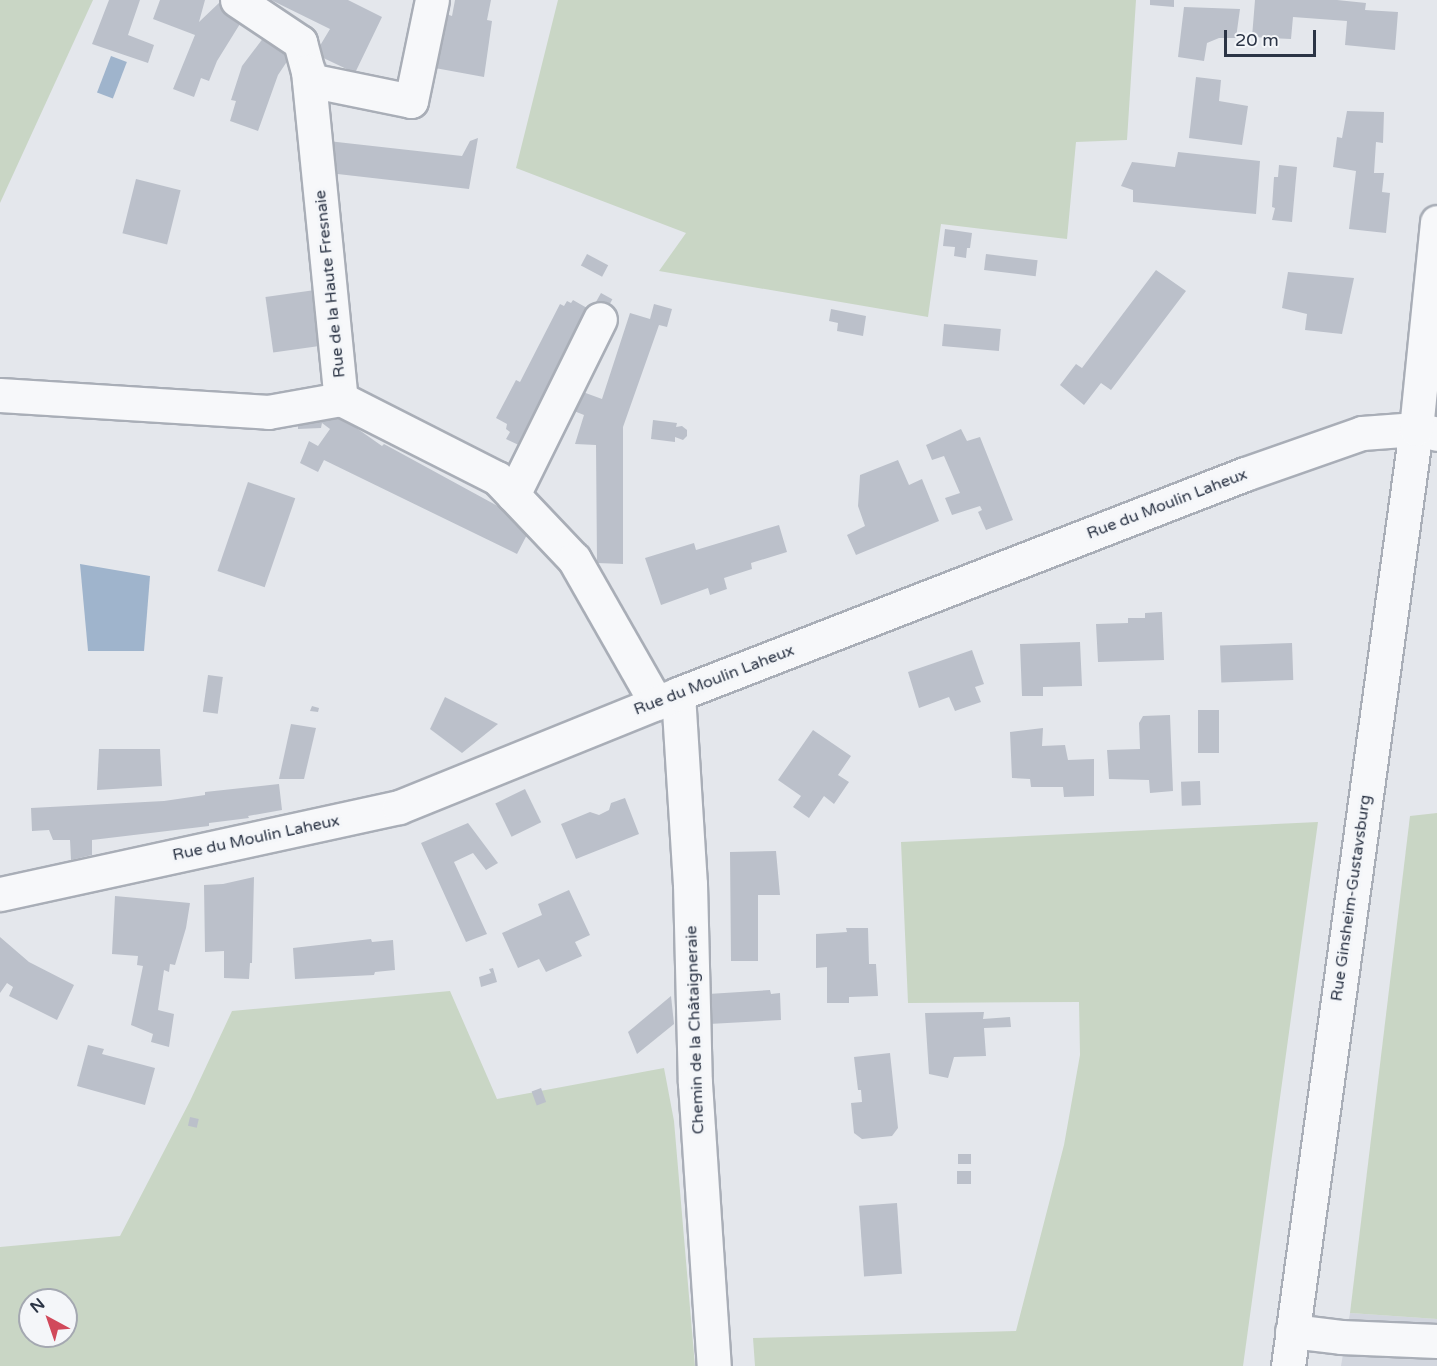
<!DOCTYPE html>
<html>
<head>
<meta charset="utf-8">
<style>
	body { margin:0 }
	#map { position:relative; width:1437px; height:1366px; overflow:hidden; background:#e4e7ec; font-family:"Varela Round",sans-serif }
	div>[style] { position:absolute }
	[style*='--x'] { left:calc(var(--x)*1px); top:calc(var(--y)*1px); width:calc(var(--w)*1px); rotate:calc(var(--a)*1deg) }
	.built>* { inset:0; background:#d2d6de }
	.green>* { inset:0; background:#c9d6c5 }
	.water>* { inset:0; background:#9fb4cc; transform-origin:0 0 }
	.building>* { inset:0; background:#bbc0ca; transform-origin:0 0 }
	.roads { filter:drop-shadow(2px 0 #a9aeb7) drop-shadow(-2px 0 #a9aeb7) drop-shadow(0 2px #a9aeb7) drop-shadow(0 -2px #a9aeb7) }
	.minor>* { height:33px; margin:-16.5px; padding:0 16.5px; transform-origin:16.5px; border-radius:16.5px; background:#f7f8fa }
	span { translate:-50% -50%; white-space:nowrap; text-align:center; line-height:1.15; -webkit-text-stroke:6px #f4f6f9; paint-order:stroke }
	.street-label { font-size:16px; color:#2b3445 }
	.north { position:absolute; left:18px; top:1288px; width:60px; height:60px; box-sizing:border-box; background:#f4f6f9; border:2px solid #a4a8b1; border-radius:50%; rotate:320deg; font-size:16px; font-weight:700; line-height:24px; text-align:center; color:#2b3445 }
	.north::after { content:''; display:block; margin:auto; width:21px; height:27px; background:#d1495b; clip-path:polygon(50% 0,100% 100%,50% 72%,0 100%) }
	.scale { position:absolute; left:1224px; top:30px; width:92px; height:27px; box-sizing:border-box; border:3px solid #2b3445; border-top:0; padding-left:8px; font-size:18px; line-height:21px; white-space:nowrap; color:#2b3445; -webkit-text-stroke:4px #f4f6f9; paint-order:stroke }
</style>
</head>
<body>
<div id="map">
	<div class="built">
		<div style="clip-path:polygon(1350px 1313px,1437px 1319px,1437px 1366px,1341px 1366px)"></div>
	</div>
	<div class="green">
		<div style="clip-path:polygon(0 0,93px 0,0 203px)"></div>
		<div style="clip-path:polygon(558px 0,1136px 0,1127px 140px,1076px 142px,1067px 239px,941px 224px,928px 317px,659px 271px,686px 233px,516px 168px)"></div>
		<div style="clip-path:polygon(1437px 813px,1437px 1319px,1350px 1313px,1410px 816px)"></div>
		<div style="clip-path:polygon(1318px 822px,1243px 1366px,755px 1366px,753px 1338px,1016px 1331px,1064px 1145px,1080px 1055px,1079px 1002px,908px 1003px,901px 842px)"></div>
		<div style="clip-path:polygon(evenodd,450px 991px,497px 1099px,664px 1068px,674px 1121px,695px 1366px,0 1366px,0 1247px,120px 1236px,190px 1101px,232px 1011px,450px 991px,30px 1300px,66px 1300px,66px 1336px,30px 1336px,30px 1300px)"></div>
	</div>
	<div class="water">
		<div style="left:111px;top:56px;width:17px;height:39px;rotate:21deg"></div>
		<div style="clip-path:polygon(80px 564px,150px 576px,144px 651px,88px 651px)"></div>
	</div>
	<div class="building">
		<div style="clip-path:polygon(109px 0,140px 0,128px 35px,154px 45px,148px 63px,92px 44px)"></div>
		<div style="clip-path:polygon(160px 0,205px 0,199px 22px,220px 2px,243px 19px,217px 61px,209px 81px,201px 78px,194px 97px,173px 89px,195px 35px,153px 19px)"></div>
		<div style="clip-path:polygon(271px 0,348px 0,382px 17px,355px 73px,315px 54px,330px 29px)"></div>
		<div style="clip-path:polygon(455px 0,491px 0,487px 20px,492px 21px,484px 77px,435px 68px,443px 13px,452px 16px)"></div>
		<div style="clip-path:polygon(1150px 0,1174px 0,1174px 7px,1150px 5px)"></div>
		<div style="clip-path:polygon(1255px 0,1337px 0,1366px 3px,1365px 10px,1398px 12px,1395px 50px,1345px 45px,1347px 21px,1293px 17px,1291px 39px,1252px 37px)"></div>
		<div style="clip-path:polygon(1184px 7px,1240px 9px,1236px 38px,1219px 38px,1207px 43px,1204px 61px,1178px 57px)"></div>
		<div style="clip-path:polygon(264px 37px,290px 57px,278px 75px,258px 131px,230px 121px,236px 101px,231px 100px,242px 66px)"></div>
		<div style="clip-path:polygon(1196px 77px,1221px 80px,1219px 101px,1248px 106px,1242px 145px,1189px 138px)"></div>
		<div style="clip-path:polygon(1347px 111px,1384px 112px,1383px 143px,1376px 142px,1374px 173px,1384px 173px,1382px 192px,1390px 193px,1386px 233px,1349px 229px,1356px 171px,1333px 167px,1337px 137px,1342px 138px)"></div>
		<div style="clip-path:polygon(478px 138px,469px 189px,320px 172px,319px 140px,462px 156px,470px 141px)"></div>
		<div style="clip-path:polygon(1178px 152px,1260px 161px,1256px 214px,1133px 202px,1133px 190px,1121px 186px,1132px 162px,1175px 167px)"></div>
		<div style="clip-path:polygon(1279px 165px,1297px 167px,1292px 222px,1272px 220px,1275px 208px,1272px 207px,1274px 177px,1278px 177px)"></div>
		<div style="left:136px;top:179px;width:46px;height:56px;rotate:14deg"></div>
		<div style="clip-path:polygon(945px 229px,972px 233px,970px 248px,967px 248px,966px 258px,954px 256px,955px 247px,943px 246px)"></div>
		<div style="left:587px;top:254px;width:24px;height:13px;rotate:28deg"></div>
		<div style="left:986px;top:254px;width:52px;height:16px;rotate:7deg"></div>
		<div style="clip-path:polygon(1156px 270px,1186px 291px,1111px 390px,1101px 383px,1084px 405px,1060px 385px,1076px 364px,1082px 368px)"></div>
		<div style="clip-path:polygon(1288px 272px,1354px 278px,1342px 334px,1305px 330px,1307px 314px,1282px 308px)"></div>
		<div style="left:315px;top:290px;width:56px;height:50px;rotate:82deg"></div>
		<div style="left:601px;top:293px;width:13px;height:13px;rotate:29deg"></div>
		<div style="clip-path:polygon(573px 300px,594px 312px,523px 447px,506px 439px,510px 432px,506px 429px,507px 424px,496px 418px,516px 380px,520px 382px,560px 304px,564px 306px,567px 301px,571px 303px)"></div>
		<div style="clip-path:polygon(654px 304px,672px 309px,667px 327px,659px 325px,623px 427px,623px 564px,597px 563px,596px 445px,575px 444px,584px 415px,564px 407px,572px 388px,602px 399px,630px 313px,650px 319px)"></div>
		<div style="clip-path:polygon(831px 309px,866px 316px,863px 336px,837px 331px,838px 323px,829px 321px)"></div>
		<div style="left:944px;top:324px;width:57px;height:22px;rotate:5deg"></div>
		<div style="clip-path:polygon(335px 413px,382px 446px,384px 444px,527px 522px,531px 527px,517px 554px,324px 460px,318px 472px,300px 463px,309px 441px,318px 446px,330px 429px,322px 423px,321px 428px,298px 429px,298px 418px)"></div>
		<div style="clip-path:polygon(653px 420px,677px 423px,676px 427px,682px 426px,687px 430px,687px 436px,683px 440px,675px 437px,675px 442px,651px 439px)"></div>
		<div style="clip-path:polygon(961px 429px,967px 441px,980px 437px,1013px 520px,986px 530px,978px 512px,982px 510px,980px 506px,952px 515px,945px 498px,960px 493px,944px 456px,932px 460px,926px 445px)"></div>
		<div style="clip-path:polygon(898px 460px,909px 485px,922px 479px,939px 521px,856px 555px,847px 535px,865px 526px,858px 506px,860px 475px)"></div>
		<div style="left:248px;top:482px;width:50px;height:94px;rotate:19deg"></div>
		<div style="clip-path:polygon(779px 525px,787px 552px,751px 563px,752px 569px,724px 578px,727px 589px,710px 595px,708px 588px,661px 605px,645px 558px,694px 543px,696px 550px)"></div>
		<div style="clip-path:polygon(1162px 612px,1164px 660px,1098px 662px,1096px 624px,1128px 623px,1128px 618px,1145px 618px,1145px 613px)"></div>
		<div style="clip-path:polygon(1080px 642px,1082px 686px,1043px 687px,1043px 696px,1022px 696px,1020px 644px)"></div>
		<div style="left:1292px;top:643px;width:37px;height:72px;rotate:88deg"></div>
		<div style="clip-path:polygon(972px 650px,984px 684px,975px 687px,981px 702px,955px 711px,949px 697px,919px 708px,908px 672px)"></div>
		<div style="left:208px;top:675px;width:15px;height:37px;rotate:8deg"></div>
		<div style="clip-path:polygon(445px 697px,498px 724px,462px 753px,430px 729px)"></div>
		<div style="clip-path:polygon(312px 706px,319px 708px,318px 712px,310px 711px)"></div>
		<div style="left:1198px;top:710px;width:21px;height:43px"></div>
		<div style="clip-path:polygon(1170px 715px,1173px 791px,1150px 793px,1149px 780px,1109px 779px,1107px 750px,1140px 749px,1139px 723px,1143px 716px)"></div>
		<div style="clip-path:polygon(291px 724px,316px 728px,304px 779px,279px 779px)"></div>
		<div style="clip-path:polygon(1043px 728px,1042px 746px,1065px 745px,1068px 760px,1094px 759px,1094px 796px,1064px 797px,1063px 787px,1031px 787px,1030px 779px,1012px 778px,1010px 732px)"></div>
		<div style="clip-path:polygon(813px 730px,851px 756px,838px 775px,849px 782px,834px 804px,824px 796px,809px 818px,793px 807px,801px 796px,778px 780px)"></div>
		<div style="clip-path:polygon(99px 749px,160px 749px,162px 786px,97px 790px)"></div>
		<div style="left:1200px;top:781px;width:24px;height:19px;rotate:88deg"></div>
		<div style="clip-path:polygon(279px 784px,282px 810px,248px 816px,249px 818px,209px 823px,209px 826px,92px 840px,92px 855px,71px 860px,70px 840px,53px 840px,49px 830px,32px 831px,31px 808px,164px 801px,205px 795px,205px 792px)"></div>
		<div style="left:525px;top:789px;width:37px;height:33px;rotate:64deg"></div>
		<div style="clip-path:polygon(625px 798px,639px 834px,576px 859px,561px 824px,590px 812px,599px 815px,609px 810px,611px 803px)"></div>
		<div style="clip-path:polygon(468px 823px,498px 863px,486px 870px,473px 853px,454px 862px,487px 934px,466px 942px,421px 843px)"></div>
		<div style="clip-path:polygon(776px 851px,780px 895px,758px 895px,758px 961px,731px 961px,730px 852px)"></div>
		<div style="clip-path:polygon(254px 877px,252px 963px,250px 963px,249px 979px,224px 978px,224px 951px,205px 952px,204px 885px,223px 884px)"></div>
		<div style="clip-path:polygon(569px 890px,590px 935px,575px 942px,582px 956px,546px 972px,539px 959px,518px 968px,502px 933px,542px 915px,538px 904px)"></div>
		<div style="clip-path:polygon(115px 896px,190px 903px,186px 928px,175px 965px,170px 964px,169px 972px,164px 970px,158px 1010px,174px 1014px,169px 1047px,151px 1042px,153px 1034px,131px 1025px,143px 966px,137px 965px,138px 956px,112px 954px)"></div>
		<div style="clip-path:polygon(846px 928px,868px 928px,869px 964px,876px 964px,878px 996px,849px 997px,849px 1003px,827px 1003px,827px 967px,816px 968px,816px 934px,847px 932px)"></div>
		<div style="clip-path:polygon(0 937px,29px 962px,74px 985px,57px 1020px,9px 996px,13px 987px,7px 983px,0 993px)"></div>
		<div style="clip-path:polygon(371px 939px,372px 942px,393px 940px,395px 970px,375px 972px,374px 975px,295px 979px,293px 948px)"></div>
		<div style="clip-path:polygon(493px 968px,497px 982px,481px 987px,479px 977px,491px 973px,489px 969px)"></div>
		<div style="clip-path:polygon(770px 990px,771px 994px,780px 993px,781px 1020px,709px 1024px,708px 994px)"></div>
		<div style="clip-path:polygon(671px 996px,674px 1024px,637px 1054px,628px 1032px)"></div>
		<div style="clip-path:polygon(984px 1012px,983px 1019px,1010px 1017px,1011px 1027px,984px 1028px,986px 1056px,954px 1057px,948px 1078px,929px 1074px,925px 1013px)"></div>
		<div style="clip-path:polygon(88px 1045px,104px 1049px,102px 1054px,155px 1068px,145px 1105px,77px 1086px)"></div>
		<div style="clip-path:polygon(890px 1053px,898px 1128px,892px 1136px,862px 1139px,854px 1133px,851px 1103px,862px 1102px,861px 1090px,858px 1090px,854px 1057px)"></div>
		<div style="left:541px;top:1088px;width:15px;height:10px;rotate:70deg"></div>
		<div style="left:190px;top:1117px;width:9px;height:9px;rotate:13deg"></div>
		<div style="left:958px;top:1154px;width:13px;height:10px"></div>
		<div style="left:971px;top:1171px;width:13px;height:14px;rotate:90deg"></div>
		<div style="left:897px;top:1203px;width:71px;height:38px;rotate:86deg"></div>
	</div>
	<div class="roads">
		<div class="minor">
			<div style="--x:237;--y:0;--w:76;--a:33.7"></div>
			<div style="--x:300;--y:42;--w:30;--a:75"></div>
			<div style="--x:308;--y:71;--w:330;--a:84.3"></div>
			<div style="--x:341;--y:399;--w:175;--a:26.9"></div>
			<div style="--x:497;--y:478;--w:112;--a:46.5"></div>
			<div style="--x:574;--y:559;--w:166;--a:60.3"></div>
			<div style="--x:309;--y:80;--w:104;--a:11.6"></div>
			<div style="--x:411;--y:101;--w:103;--a:-78.3"></div>
			<div style="--x:0;--y:395;--w:269;--a:3.6"></div>
			<div style="--x:268;--y:412;--w:74;--a:-10.1"></div>
			<div style="--x:513;--y:495;--w:196;--a:-63.7"></div>
			<div style="--x:678;--y:694;--w:190;--a:86.4"></div>
			<div style="--x:690;--y:884;--w:199;--a:88.6"></div>
			<div style="--x:695;--y:1083;--w:284;--a:86.2"></div>
			<div style="--x:0;--y:894;--w:408;--a:-12.3"></div>
			<div style="--x:399;--y:807;--w:301;--a:-22"></div>
			<div style="--x:678;--y:694;--w:608;--a:-21.21"></div>
			<div style="--x:1245;--y:474;--w:124;--a:-19.3"></div>
			<div style="--x:1362;--y:433;--w:54;--a:-4.2"></div>
			<div style="--x:1416;--y:429;--w:22;--a:13"></div>
			<div style="--x:1292;--y:1331;--w:49;--a:7"></div>
			<div style="--x:1341;--y:1337;--w:96;--a:2.4"></div>
			<div style="--x:1288;--y:1366;--w:946;--a:-82.22"></div>
			<div style="--x:1416;--y:429;--w:208;--a:-84.2"></div>
		</div>
	</div>
	<div class="street-label">
		<span style="left:330px;top:284px;rotate:-96deg">Rue de la Haute Fresnaie</span>
		<span style="left:1167px;top:504px;rotate:-21deg">Rue du Moulin Laheux</span>
		<span style="left:714px;top:680px;rotate:-21deg">Rue du Moulin Laheux</span>
		<span style="left:256px;top:838px;rotate:-12deg">Rue du Moulin Laheux</span>
		<span style="left:1351px;top:898px;rotate:-82deg">Rue Ginsheim-Gustavsburg</span>
		<span style="left:695px;top:1030px;rotate:-92deg">Chemin de la Châtaigneraie</span>
	</div>
	<div class="north">N</div>
	<div class="scale">20 m</div>
</div>
</body>
</html>
